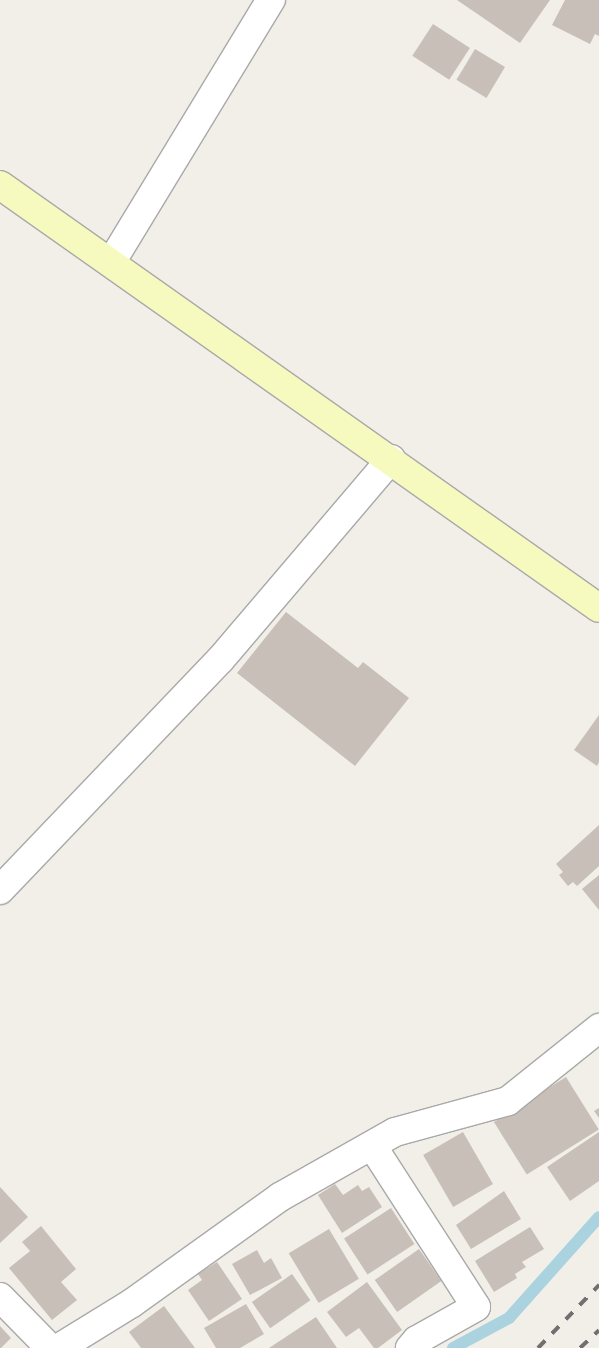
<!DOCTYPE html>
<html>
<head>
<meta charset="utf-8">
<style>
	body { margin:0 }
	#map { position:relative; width:599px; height:1348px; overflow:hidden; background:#f2efe9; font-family:Arial,sans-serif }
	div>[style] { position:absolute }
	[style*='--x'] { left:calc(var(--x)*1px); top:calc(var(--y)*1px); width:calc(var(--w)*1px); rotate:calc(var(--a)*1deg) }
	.stream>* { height:12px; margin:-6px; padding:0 6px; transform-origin:6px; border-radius:6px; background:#aad3df }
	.building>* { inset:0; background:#c7bfb8; transform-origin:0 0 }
	.roads { filter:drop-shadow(1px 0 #a9a9a9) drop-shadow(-1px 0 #a9a9a9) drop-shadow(0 1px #a9a9a9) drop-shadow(0 -1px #a9a9a9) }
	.street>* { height:28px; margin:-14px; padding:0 14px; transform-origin:14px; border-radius:14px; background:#fff }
	.secondary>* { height:28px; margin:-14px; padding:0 14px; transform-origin:14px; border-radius:14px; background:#f7fabf }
	.rail>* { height:4px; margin-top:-2px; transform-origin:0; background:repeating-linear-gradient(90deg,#707070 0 10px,transparent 0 20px) }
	span { translate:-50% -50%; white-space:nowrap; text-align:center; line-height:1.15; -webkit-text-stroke:4.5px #fff; paint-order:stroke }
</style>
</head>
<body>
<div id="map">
	<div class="stream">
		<div style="--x:453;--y:1348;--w:64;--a:-28.2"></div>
		<div style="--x:509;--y:1318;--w:135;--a:-48.3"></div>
	</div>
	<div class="building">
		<div style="clip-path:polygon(457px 0,550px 0,520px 43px)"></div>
		<div style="clip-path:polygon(565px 0,599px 0,599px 36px,595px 34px,590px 44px,552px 25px)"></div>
		<div style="left:433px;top:24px;width:44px;height:38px;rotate:33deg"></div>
		<div style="left:475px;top:49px;width:35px;height:36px;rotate:31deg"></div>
		<div style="clip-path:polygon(286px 612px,358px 668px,363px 662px,409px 698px,355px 766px,237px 673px)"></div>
		<div style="clip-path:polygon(599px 715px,599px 762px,597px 766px,574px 750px)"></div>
		<div style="clip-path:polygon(599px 825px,599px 866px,577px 886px,573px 882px,568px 886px,559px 875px,563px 872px,556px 864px)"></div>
		<div style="clip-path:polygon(599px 875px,599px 910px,582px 889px)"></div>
		<div style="left:566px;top:1077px;width:62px;height:85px;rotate:58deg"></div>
		<div style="clip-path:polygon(599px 1108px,599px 1118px,594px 1111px)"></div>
		<div style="left:463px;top:1132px;width:60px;height:46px;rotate:60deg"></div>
		<div style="clip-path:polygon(599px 1132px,599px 1181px,570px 1201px,547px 1167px)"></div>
		<div style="clip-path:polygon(335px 1184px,343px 1195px,358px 1185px,362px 1191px,369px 1187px,382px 1207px,342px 1233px,318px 1195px)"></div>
		<div style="clip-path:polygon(0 1187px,28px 1217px,0 1243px)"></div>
		<div style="clip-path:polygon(504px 1191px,521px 1219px,471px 1249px,456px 1225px)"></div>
		<div style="left:391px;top:1208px;width:43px;height:56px;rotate:57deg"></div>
		<div style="clip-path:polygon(41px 1226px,76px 1269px,61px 1282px,77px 1300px,52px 1320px,9px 1268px,30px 1251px,22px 1242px)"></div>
		<div style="clip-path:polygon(530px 1227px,544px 1249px,522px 1262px,526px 1267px,515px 1274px,517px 1278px,494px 1292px,475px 1261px)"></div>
		<div style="left:329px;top:1229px;width:58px;height:47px;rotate:59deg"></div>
		<div style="left:419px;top:1249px;width:39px;height:54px;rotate:55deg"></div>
		<div style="clip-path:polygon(257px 1250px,264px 1263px,271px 1258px,282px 1278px,250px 1295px,232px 1264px)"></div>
		<div style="clip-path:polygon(217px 1262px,242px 1299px,209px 1321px,188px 1290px,202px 1280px,198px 1274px)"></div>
		<div style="left:292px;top:1274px;width:32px;height:49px;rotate:55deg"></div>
		<div style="clip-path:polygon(367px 1282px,402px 1330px,378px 1348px,374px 1348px,359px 1328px,346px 1337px,327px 1312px)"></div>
		<div style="clip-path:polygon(246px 1304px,264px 1334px,240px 1348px,216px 1348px,204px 1328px)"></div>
		<div style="clip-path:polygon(164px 1306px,195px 1348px,141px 1348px,129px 1332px)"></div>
		<div style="clip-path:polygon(316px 1317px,337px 1348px,269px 1348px)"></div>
		<div style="clip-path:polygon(0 1326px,11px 1338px,1px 1348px,0 1348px)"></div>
	</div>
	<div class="roads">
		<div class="street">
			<div style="--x:112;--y:261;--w:306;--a:-58.7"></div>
			<div style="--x:0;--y:890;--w:318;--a:-46.3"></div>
			<div style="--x:220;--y:660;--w:264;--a:-49.6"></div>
			<div style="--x:373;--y:1147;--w:190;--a:57.2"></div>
			<div style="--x:476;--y:1307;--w:68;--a:150.8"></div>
			<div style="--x:417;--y:1340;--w:11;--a:131"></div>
			<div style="--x:0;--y:1297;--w:71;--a:45.6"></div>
			<div style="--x:59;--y:1348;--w:86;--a:-31.7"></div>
			<div style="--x:132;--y:1303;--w:182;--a:-35.6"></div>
			<div style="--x:280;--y:1197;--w:132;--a:-29.5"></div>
			<div style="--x:395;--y:1132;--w:117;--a:-15.3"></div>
			<div style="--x:508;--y:1101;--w:117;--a:-38.7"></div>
		</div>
		<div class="secondary">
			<div style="--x:0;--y:185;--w:733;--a:35.23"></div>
		</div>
	</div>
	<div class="rail">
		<div style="--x:538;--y:1348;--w:88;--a:-45.9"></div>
		<div style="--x:580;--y:1348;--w:26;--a:-43"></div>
	</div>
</div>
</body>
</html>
